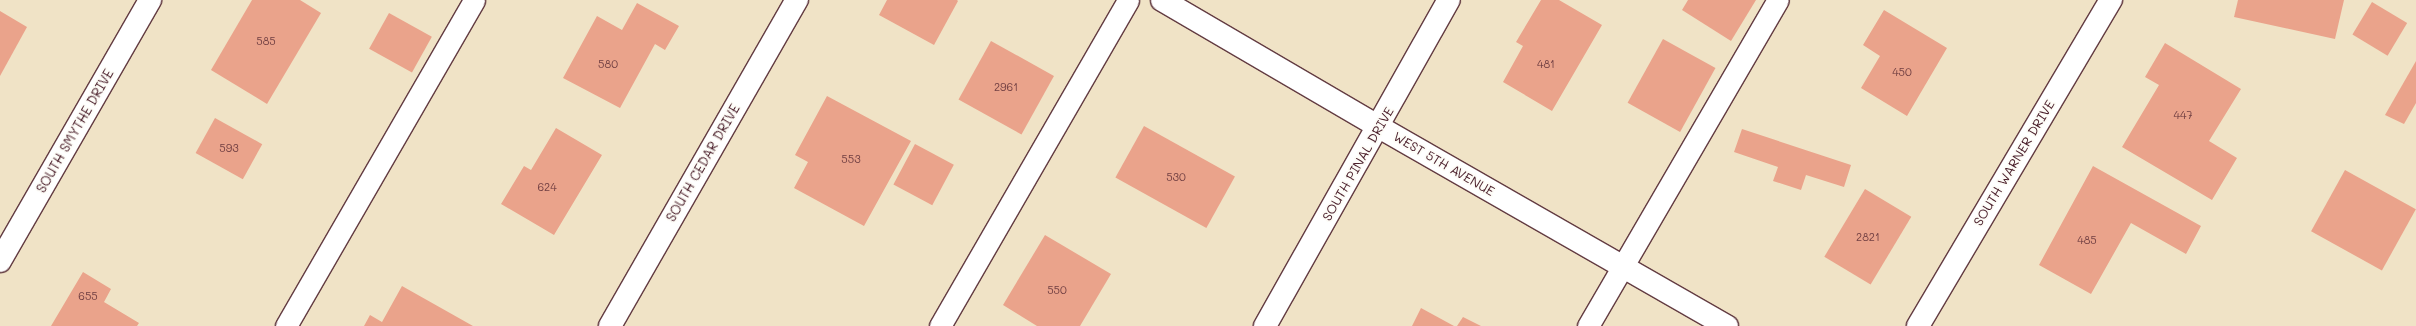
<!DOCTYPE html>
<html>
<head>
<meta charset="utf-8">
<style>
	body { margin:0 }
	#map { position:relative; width:2416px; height:326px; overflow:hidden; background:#f0e3c6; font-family:Mali,sans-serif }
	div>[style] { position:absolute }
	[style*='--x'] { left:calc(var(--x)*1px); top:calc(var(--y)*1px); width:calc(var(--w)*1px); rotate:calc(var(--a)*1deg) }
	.building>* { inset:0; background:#eaa38b; transform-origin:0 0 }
	.roads { filter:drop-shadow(1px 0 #633c42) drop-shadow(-1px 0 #633c42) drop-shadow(0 1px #633c42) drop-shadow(0 -1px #633c42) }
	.lane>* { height:21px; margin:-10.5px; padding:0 10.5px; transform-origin:10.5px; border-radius:10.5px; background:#fff }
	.street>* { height:22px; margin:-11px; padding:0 11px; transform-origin:11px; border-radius:11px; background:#fff }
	span { translate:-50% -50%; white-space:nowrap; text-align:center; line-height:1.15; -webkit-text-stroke:3.5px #fdfcf7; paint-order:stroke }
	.number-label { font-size:11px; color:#724043 }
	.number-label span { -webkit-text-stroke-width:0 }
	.street-label { font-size:13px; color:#4a1f2b }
</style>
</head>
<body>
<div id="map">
	<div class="building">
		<div style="clip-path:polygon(252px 0,300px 0,321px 13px,267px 104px,211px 70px)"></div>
		<div style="clip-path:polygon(887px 0,957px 0,958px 1px,934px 45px,879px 15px)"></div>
		<div style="clip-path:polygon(1541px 0,1559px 0,1602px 25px,1552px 111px,1503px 82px,1523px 46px,1516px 42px)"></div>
		<div style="clip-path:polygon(1688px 0,1756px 0,1731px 41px,1682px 10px)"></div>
		<div style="clip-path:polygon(2238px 0,2344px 0,2335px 39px,2234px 17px)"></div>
		<div style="left:2372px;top:2px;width:41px;height:38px;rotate:31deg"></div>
		<div style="clip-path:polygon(637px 3px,679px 26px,665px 50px,655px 44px,620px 108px,563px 78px,597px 16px,622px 30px)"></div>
		<div style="clip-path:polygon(1884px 10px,1947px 48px,1907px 116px,1861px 88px,1880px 56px,1863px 45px)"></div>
		<div style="clip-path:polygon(0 11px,27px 27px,0 76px)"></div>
		<div style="left:389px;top:13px;width:49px;height:41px;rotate:29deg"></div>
		<div style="left:1663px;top:39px;width:60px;height:73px;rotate:29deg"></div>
		<div style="left:991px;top:41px;width:72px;height:67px;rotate:29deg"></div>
		<div style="clip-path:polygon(2165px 43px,2241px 89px,2209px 141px,2237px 158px,2212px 200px,2122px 147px,2159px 85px,2145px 77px)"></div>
		<div style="clip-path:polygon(2416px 61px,2416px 103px,2404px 124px,2385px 115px)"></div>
		<div style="clip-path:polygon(827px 96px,911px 141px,864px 226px,794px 188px,808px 162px,795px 155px)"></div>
		<div style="left:215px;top:118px;width:54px;height:40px;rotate:29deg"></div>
		<div style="left:1144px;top:126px;width:104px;height:59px;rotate:29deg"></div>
		<div style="clip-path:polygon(556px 128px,602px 155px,554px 235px,501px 204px,524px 166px,531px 170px)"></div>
		<div style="clip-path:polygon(1742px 129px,1851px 165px,1844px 187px,1806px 175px,1801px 190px,1773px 181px,1778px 167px,1734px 152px)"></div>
		<div style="left:915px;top:144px;width:44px;height:46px;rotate:28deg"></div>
		<div style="clip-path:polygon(2093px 166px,2201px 226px,2186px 254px,2131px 223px,2091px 294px,2039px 265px)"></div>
		<div style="left:2345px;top:170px;width:81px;height:70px;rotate:29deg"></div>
		<div style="left:1865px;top:189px;width:54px;height:79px;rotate:31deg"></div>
		<div style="clip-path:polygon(1045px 235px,1111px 274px,1080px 326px,1037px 326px,1003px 305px)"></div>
		<div style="clip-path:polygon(83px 272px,111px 289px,104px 302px,139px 323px,137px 326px,51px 326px)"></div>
		<div style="clip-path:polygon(402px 286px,473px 326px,364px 326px,370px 315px,382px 322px)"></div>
		<div style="clip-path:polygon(1421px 308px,1454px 326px,1412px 326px)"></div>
		<div style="clip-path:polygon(1463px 317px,1481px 326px,1457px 326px)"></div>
	</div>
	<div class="roads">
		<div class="lane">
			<div style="--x:286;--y:326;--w:376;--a:-60"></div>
			<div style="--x:940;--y:326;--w:376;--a:-60"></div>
			<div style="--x:1588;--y:326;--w:377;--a:-59.8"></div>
		</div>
		<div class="street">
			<div style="--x:1162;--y:0;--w:251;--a:30.3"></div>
			<div style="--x:1379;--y:127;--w:401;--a:29.8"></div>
			<div style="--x:0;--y:261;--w:301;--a:-60.1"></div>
			<div style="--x:610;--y:326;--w:376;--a:-60.2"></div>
			<div style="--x:1265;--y:326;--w:374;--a:-60.6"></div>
			<div style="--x:1918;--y:326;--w:379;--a:-59.4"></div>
		</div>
	</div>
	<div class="number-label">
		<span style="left:266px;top:41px">585</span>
		<span style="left:608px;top:64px">580</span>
		<span style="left:1546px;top:64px">481</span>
		<span style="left:1902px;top:72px">450</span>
		<span style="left:1006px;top:87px">2961</span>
		<span style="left:2183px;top:115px">447</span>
		<span style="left:229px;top:148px">593</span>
		<span style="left:851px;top:159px">553</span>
		<span style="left:1176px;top:177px">530</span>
		<span style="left:547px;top:187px">624</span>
		<span style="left:1868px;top:237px">2821</span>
		<span style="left:2087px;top:240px">485</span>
		<span style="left:1057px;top:290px">550</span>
		<span style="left:88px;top:296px">655</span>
	</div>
	<div class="street-label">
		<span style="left:75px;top:131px;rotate:-60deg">SOUTH SMYTHE DRIVE</span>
		<span style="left:703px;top:163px;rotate:-60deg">SOUTH CEDAR DRIVE</span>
		<span style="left:2014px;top:163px;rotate:-59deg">SOUTH WARNER DRIVE</span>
		<span style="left:1358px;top:164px;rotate:-60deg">SOUTH PINAL DRIVE</span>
		<span style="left:1444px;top:164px;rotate:30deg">WEST 5TH AVENUE</span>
	</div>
</div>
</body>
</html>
